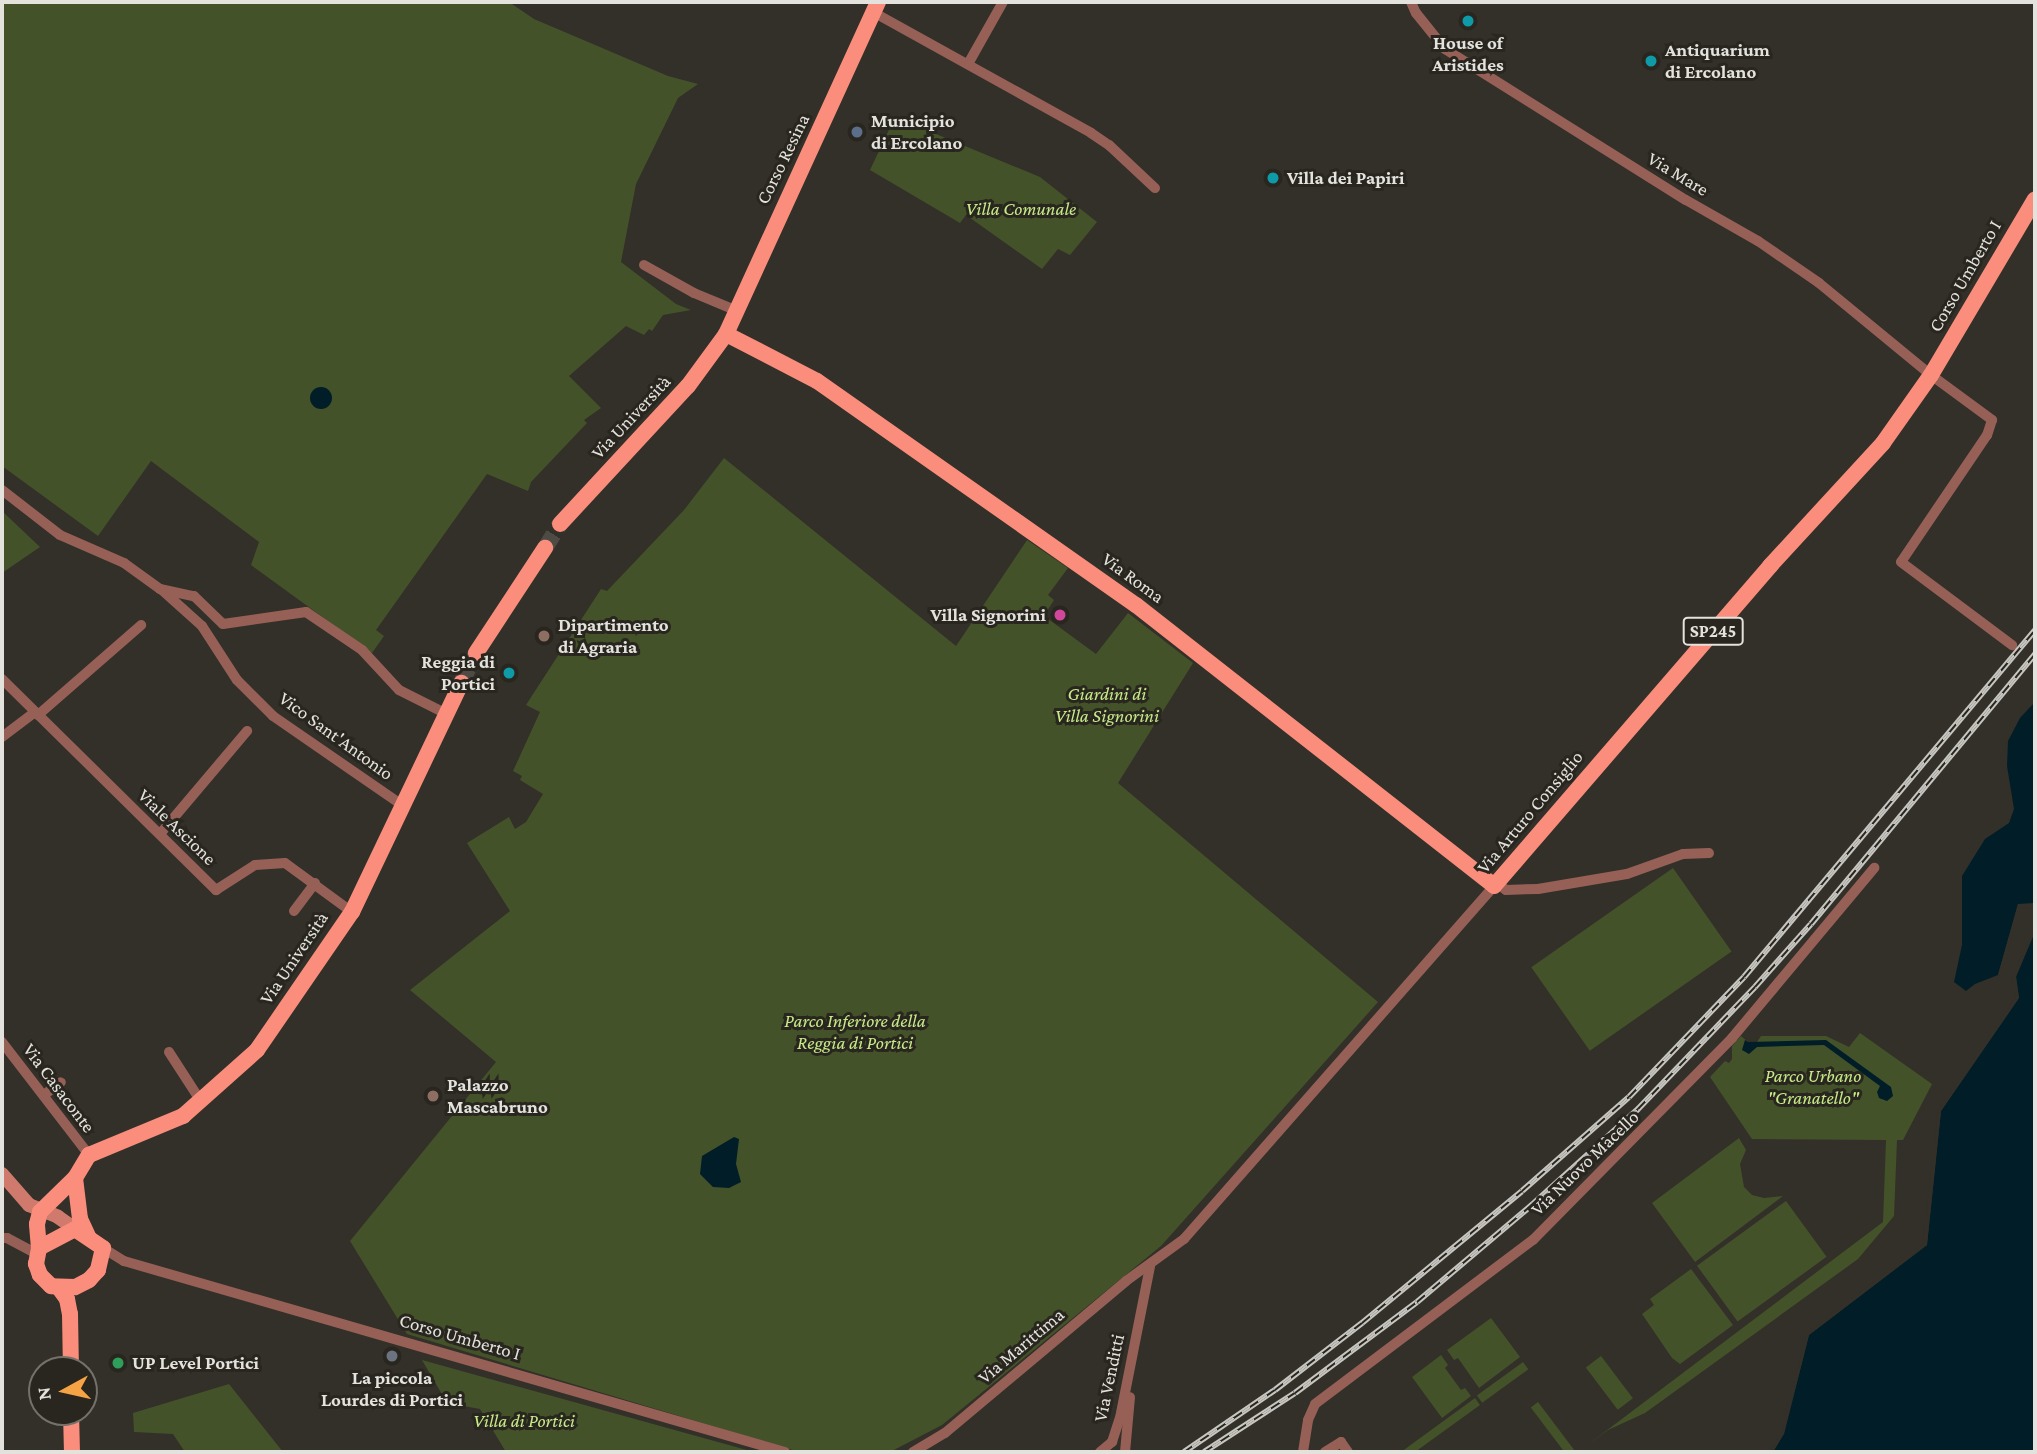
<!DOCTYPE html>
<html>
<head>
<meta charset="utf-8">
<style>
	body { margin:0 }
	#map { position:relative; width:2037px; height:1454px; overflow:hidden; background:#323028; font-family:"Crimson Pro",serif }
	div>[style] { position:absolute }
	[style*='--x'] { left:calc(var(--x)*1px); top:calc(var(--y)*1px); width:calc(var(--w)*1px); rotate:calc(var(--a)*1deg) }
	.green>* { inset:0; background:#44522a; transform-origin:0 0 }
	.water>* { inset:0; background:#011d28 }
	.round { border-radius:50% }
	.pier>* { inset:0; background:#323028 }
	.primary-tunnel>* { height:16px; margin-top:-8px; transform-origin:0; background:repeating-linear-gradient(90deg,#4d4b43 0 16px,transparent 0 24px) }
	.street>* { height:10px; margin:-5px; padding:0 5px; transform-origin:5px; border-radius:5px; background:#966057 }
	.secondary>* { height:14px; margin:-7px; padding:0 7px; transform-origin:7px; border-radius:7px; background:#cf7a6c }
	.primary>* { height:16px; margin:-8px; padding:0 8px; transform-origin:8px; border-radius:8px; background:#fb8d7c }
	.rail>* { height:6px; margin-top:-3px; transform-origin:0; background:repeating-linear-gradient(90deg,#28261e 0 10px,#c7c6c1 0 20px); box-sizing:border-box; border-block:2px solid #c7c6c1 }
	.dots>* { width:19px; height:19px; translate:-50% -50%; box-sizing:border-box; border:4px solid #28261e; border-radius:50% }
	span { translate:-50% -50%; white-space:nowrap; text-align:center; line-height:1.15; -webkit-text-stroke:6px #28261e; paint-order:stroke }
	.shield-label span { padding:2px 5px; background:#28261e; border:2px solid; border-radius:5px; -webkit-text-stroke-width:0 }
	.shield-label { font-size:18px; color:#e3e2dd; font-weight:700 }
	.poi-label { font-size:19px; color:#e3e2dd; font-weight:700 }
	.left { translate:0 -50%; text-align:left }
	.right { translate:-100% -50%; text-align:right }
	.street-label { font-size:19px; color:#e3e2dd }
	.park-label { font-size:19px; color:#c7eb88; font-style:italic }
	.frame { position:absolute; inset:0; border:4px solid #e3e2dd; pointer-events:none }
	.north { position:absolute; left:28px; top:1356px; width:70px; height:70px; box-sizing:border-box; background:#28261e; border:2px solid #73716a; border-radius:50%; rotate:262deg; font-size:19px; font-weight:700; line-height:28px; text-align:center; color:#e3e2dd }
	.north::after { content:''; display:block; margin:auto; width:24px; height:32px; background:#f5a345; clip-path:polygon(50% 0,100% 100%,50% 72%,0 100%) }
</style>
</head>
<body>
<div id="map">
	<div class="green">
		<div style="clip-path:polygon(2px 2px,509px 2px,534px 19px,668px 76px,698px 84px,678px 98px,636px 184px,621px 262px,676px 304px,691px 310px,663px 315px,652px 331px,649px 329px,644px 335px,626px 326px,569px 376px,601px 408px,584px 420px,587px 423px,531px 482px,528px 491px,487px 474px,376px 630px,384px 636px,372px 653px,251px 565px,259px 542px,151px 461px,98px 536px,2px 466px)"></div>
		<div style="clip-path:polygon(895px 117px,1040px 177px,1097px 222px,1070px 255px,1058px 249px,1042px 269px,966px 215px,960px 223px,870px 170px)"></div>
		<div style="clip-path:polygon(724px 458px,956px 646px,1027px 540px,1068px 568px,1048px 595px,1054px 600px,1044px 616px,1096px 654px,1128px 613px,1193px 663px,1118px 783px,1378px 1002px,1161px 1246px,942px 1425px,890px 1452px,799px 1452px,407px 1334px,350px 1241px,496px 1062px,410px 990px,510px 911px,467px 843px,509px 817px,515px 829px,526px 822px,543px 794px,520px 780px,522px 776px,513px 771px,540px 712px,526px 705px,601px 589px,607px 591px,684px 510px)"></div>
		<div style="clip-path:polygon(2px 511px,40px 547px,2px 573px)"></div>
		<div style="left:1673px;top:868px;width:102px;height:173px;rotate:55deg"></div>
		<div style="clip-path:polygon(1860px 1033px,1932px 1084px,1903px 1140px,1897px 1140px,1894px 1216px,1858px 1259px,1645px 1413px,1608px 1430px,1586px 1446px,1883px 1222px,1886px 1140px,1752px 1139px,1710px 1077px,1725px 1061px,1729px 1063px,1732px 1059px,1732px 1046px,1741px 1036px,1748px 1042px,1757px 1042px,1761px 1036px,1826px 1036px,1849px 1047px)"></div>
		<div style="clip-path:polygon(1739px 1138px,1746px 1150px,1740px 1164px,1744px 1187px,1752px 1195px,1764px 1198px,1783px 1196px,1695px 1262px,1652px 1203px)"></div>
		<div style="left:1786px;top:1201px;width:69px;height:110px;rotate:54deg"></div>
		<div style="clip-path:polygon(1691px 1269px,1733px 1325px,1680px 1364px,1672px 1358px,1642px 1314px,1654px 1305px,1650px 1299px)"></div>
		<div style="clip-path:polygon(1491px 1318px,1520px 1357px,1479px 1388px,1458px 1358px,1454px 1360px,1447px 1350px)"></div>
		<div style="clip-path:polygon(1441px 1355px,1448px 1365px,1445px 1368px,1461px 1390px,1465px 1388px,1471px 1396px,1442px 1418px,1412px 1377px)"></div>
		<div style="left:1601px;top:1356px;width:53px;height:19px;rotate:53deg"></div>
		<div style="clip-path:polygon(422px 1360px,754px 1452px,506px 1452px,480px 1409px,447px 1403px)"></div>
		<div style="left:1523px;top:1362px;width:9px;height:57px;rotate:54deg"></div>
		<div style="clip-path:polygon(229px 1384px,283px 1452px,185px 1452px,173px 1434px,134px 1432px,133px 1413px)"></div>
		<div style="clip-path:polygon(1475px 1398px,1480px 1405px,1415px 1452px,1401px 1452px)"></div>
		<div style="left:1538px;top:1402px;width:62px;height:9px;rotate:53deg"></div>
	</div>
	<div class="water">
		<div class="round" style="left:310px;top:387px;width:22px;height:22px"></div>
		<div style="clip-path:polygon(2035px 702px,2035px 904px,2018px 904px,1998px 975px,1975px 984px,1966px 991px,1954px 982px,1962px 945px,1962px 876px,1985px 839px,2009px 823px,2014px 809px,2007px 766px,2008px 741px,2020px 718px)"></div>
		<div style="clip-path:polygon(2035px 932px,2035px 1452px,1773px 1452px,1784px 1433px,1809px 1335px,1927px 1245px,1941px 1111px,2019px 998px,2016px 977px)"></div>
		<div style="clip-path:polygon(1745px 1040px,1748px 1042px,1826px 1040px,1891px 1087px,1893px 1096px,1887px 1101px,1879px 1098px,1877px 1092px,1880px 1086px,1824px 1045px,1757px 1047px,1749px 1054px,1742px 1050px)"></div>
		<div style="clip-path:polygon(734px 1137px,739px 1139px,736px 1164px,741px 1182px,729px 1188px,713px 1187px,700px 1174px,702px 1156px)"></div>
	</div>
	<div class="pier">
		<div style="clip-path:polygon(2034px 903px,2035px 908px,2021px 907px,2001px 977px,1998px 975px,2018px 904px)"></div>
		<div style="clip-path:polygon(2035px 929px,2016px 976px,2019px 998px,1941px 1111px,1927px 1245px,1809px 1335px,1784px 1434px,1773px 1452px,1770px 1452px,1781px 1432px,1806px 1333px,1923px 1243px,1938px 1110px,2015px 997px,2012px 975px)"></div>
	</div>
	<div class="primary-tunnel">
		<div style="--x:545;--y:548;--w:28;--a:-58"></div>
		<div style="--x:461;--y:683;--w:34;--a:-63"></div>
	</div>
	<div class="street">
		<div style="--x:1411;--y:2;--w:12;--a:66"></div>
		<div style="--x:1416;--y:13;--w:46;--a:51.1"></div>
		<div style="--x:1445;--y:49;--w:284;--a:32.1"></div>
		<div style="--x:1686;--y:200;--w:83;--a:29.7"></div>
		<div style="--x:1758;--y:241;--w:74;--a:34.5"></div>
		<div style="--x:1819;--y:283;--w:145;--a:39.4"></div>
		<div style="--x:1931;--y:375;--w:76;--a:36.4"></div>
		<div style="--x:1992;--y:420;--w:16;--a:108"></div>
		<div style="--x:1987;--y:435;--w:153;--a:124.1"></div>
		<div style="--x:1901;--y:562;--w:139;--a:36.8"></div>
		<div style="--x:873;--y:12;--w:249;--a:29"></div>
		<div style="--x:1091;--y:133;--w:22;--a:34"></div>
		<div style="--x:1109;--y:145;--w:63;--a:43.1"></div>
		<div style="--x:968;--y:64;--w:71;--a:-60.6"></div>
		<div style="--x:644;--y:265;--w:57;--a:29.2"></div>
		<div style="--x:694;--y:293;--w:44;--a:22.5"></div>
		<div style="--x:2;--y:490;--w:73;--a:37.8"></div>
		<div style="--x:60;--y:535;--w:70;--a:23.6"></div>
		<div style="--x:124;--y:563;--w:44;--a:35.8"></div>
		<div style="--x:160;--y:589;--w:35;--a:12"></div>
		<div style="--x:194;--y:596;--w:40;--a:44"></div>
		<div style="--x:223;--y:624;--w:84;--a:-8.2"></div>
		<div style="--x:306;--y:612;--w:68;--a:34.2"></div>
		<div style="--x:362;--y:650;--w:54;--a:47.2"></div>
		<div style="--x:399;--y:690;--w:54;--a:26.6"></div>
		<div style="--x:162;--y:590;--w:54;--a:42"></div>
		<div style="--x:202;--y:626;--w:64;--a:57.1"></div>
		<div style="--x:237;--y:680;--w:51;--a:45"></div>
		<div style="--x:273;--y:716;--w:157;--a:34.6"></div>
		<div style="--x:2;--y:679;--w:301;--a:44.6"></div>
		<div style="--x:216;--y:890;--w:46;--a:-32.7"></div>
		<div style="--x:255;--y:865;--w:30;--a:-4"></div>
		<div style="--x:285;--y:863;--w:83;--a:36.2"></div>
		<div style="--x:38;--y:715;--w:137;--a:-41.1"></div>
		<div style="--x:2;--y:737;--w:41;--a:-37.1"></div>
		<div style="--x:160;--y:834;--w:135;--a:-49.8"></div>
		<div style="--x:1497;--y:883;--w:11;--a:38"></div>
		<div style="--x:1506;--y:890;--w:32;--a:-2"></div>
		<div style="--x:1538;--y:889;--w:90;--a:-9.6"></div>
		<div style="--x:1627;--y:874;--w:59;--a:-19.7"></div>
		<div style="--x:1683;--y:854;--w:26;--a:-2"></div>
		<div style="--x:294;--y:911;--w:35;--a:-53"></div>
		<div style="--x:2;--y:1042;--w:143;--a:52.4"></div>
		<div style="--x:169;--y:1052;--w:57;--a:57.1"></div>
		<div style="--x:44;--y:1095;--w:21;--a:-37"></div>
		<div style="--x:2;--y:1238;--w:5;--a:0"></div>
		<div style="--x:7;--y:1238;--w:34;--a:28"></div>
		<div style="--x:103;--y:1248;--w:25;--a:32"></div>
		<div style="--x:124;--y:1261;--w:688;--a:16.12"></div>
		<div style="--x:913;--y:1452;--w:37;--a:-31"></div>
		<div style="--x:945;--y:1433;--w:236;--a:-40"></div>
		<div style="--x:1126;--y:1281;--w:72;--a:-35.9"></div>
		<div style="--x:1184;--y:1239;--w:470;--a:-48.7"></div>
		<div style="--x:1100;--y:1452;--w:16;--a:-40"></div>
		<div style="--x:1112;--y:1442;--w:25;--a:-72"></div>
		<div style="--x:1120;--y:1418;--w:155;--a:-78.8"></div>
		<div style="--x:1125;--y:1452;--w:55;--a:-84.8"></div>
		<div style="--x:1303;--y:1452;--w:32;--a:-81"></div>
		<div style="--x:1308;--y:1420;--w:17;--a:-66"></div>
		<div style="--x:1315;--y:1404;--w:273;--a:-37"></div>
		<div style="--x:1533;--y:1240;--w:284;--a:-45.4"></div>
		<div style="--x:1732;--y:1038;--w:222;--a:-50.1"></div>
		<div style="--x:1325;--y:1452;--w:19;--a:-32"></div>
		<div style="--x:1341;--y:1442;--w:12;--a:55"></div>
	</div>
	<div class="secondary">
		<div style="--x:2;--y:1174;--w:41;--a:48.9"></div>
		<div style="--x:29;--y:1205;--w:31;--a:22"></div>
		<div style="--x:58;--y:1217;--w:21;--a:35"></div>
	</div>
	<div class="primary">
		<div style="--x:726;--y:334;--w:102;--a:27.3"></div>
		<div style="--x:817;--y:381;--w:390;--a:35.1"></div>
		<div style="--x:1136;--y:605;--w:455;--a:38.1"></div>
		<div style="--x:1494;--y:886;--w:423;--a:-49.2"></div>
		<div style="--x:1770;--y:566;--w:167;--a:-47.4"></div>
		<div style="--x:1883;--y:443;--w:83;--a:-54.8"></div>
		<div style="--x:1931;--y:375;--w:204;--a:-59.4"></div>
		<div style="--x:560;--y:524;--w:188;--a:-47.2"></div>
		<div style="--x:688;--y:386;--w:64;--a:-53.8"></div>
		<div style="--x:726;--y:334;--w:365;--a:-65.4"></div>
		<div style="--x:476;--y:653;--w:126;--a:-56.7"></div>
		<div style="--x:75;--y:1178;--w:41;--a:83"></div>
		<div style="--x:80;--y:1219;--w:19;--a:65"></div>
		<div style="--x:75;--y:1229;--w:34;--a:34"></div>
		<div style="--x:103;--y:1248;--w:23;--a:103"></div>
		<div style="--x:98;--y:1270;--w:13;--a:132"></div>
		<div style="--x:89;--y:1280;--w:16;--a:153"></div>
		<div style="--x:75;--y:1287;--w:24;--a:-178"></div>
		<div style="--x:51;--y:1286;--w:16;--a:-135"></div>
		<div style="--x:40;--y:1275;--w:12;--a:-110"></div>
		<div style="--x:36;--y:1264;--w:16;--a:-79"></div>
		<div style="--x:39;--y:1248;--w:41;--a:-27.8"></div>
		<div style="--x:39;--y:1248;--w:24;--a:-95"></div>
		<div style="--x:37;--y:1224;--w:12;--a:-76"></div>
		<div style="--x:40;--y:1212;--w:49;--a:-44.2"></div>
		<div style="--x:75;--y:1178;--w:27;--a:-59"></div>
		<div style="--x:89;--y:1155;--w:102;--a:-22.5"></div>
		<div style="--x:183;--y:1116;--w:99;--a:-41.7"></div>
		<div style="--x:257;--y:1050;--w:168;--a:-55.5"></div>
		<div style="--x:352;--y:912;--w:254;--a:-64.5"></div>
		<div style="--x:59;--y:1288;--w:14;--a:54"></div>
		<div style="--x:67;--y:1299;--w:15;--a:79"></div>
		<div style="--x:70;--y:1314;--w:56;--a:89"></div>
		<div style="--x:71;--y:1412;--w:40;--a:88.6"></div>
	</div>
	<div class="rail">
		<div style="--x:1184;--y:1452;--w:110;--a:-34.3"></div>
		<div style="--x:1275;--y:1390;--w:110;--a:-37.6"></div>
		<div style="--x:1362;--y:1323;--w:207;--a:-39.5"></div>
		<div style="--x:1522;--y:1191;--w:142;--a:-41.3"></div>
		<div style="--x:1629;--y:1097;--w:166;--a:-46.2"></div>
		<div style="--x:1744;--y:977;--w:453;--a:-50"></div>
		<div style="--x:1204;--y:1452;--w:108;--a:-33"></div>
		<div style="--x:1295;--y:1393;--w:152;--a:-36.7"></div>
		<div style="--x:1417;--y:1302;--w:152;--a:-40.2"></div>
		<div style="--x:1533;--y:1204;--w:142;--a:-42.1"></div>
		<div style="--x:1638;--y:1109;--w:169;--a:-46.2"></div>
		<div style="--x:1755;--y:987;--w:84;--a:-48.4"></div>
		<div style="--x:1811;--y:924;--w:351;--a:-50.3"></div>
	</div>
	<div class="dots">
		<div style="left:1468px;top:21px;background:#0f9aa8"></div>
		<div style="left:1651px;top:61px;background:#0f9aa8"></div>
		<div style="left:857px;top:132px;background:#5c6f8a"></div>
		<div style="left:1273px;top:178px;background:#0f9aa8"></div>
		<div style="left:1060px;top:615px;background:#d1479c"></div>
		<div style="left:544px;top:636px;background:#8d6e63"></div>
		<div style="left:509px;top:673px;background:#0f9aa8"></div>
		<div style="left:433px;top:1096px;background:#8d6e63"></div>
		<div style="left:392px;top:1356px;background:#6b7280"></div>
		<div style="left:118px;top:1363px;background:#2e9e5b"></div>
	</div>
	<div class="shield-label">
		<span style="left:1713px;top:631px">SP245</span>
	</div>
	<div class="poi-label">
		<span style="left:1468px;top:54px">House of<br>Aristides</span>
		<span class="left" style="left:1665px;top:61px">Antiquarium<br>di Ercolano</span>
		<span class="left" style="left:871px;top:132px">Municipio<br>di Ercolano</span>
		<span class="left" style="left:1287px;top:178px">Villa dei Papiri</span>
		<span class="right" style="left:1046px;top:615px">Villa Signorini</span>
		<span class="left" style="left:558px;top:636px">Dipartimento<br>di Agraria</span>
		<span class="right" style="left:495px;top:673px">Reggia di<br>Portici</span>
		<span class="left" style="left:447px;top:1096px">Palazzo<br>Mascabruno</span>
		<span class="left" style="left:132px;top:1363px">UP Level Portici</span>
		<span style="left:392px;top:1389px">La piccola<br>Lourdes di Portici</span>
	</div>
	<div class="street-label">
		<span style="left:783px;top:159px;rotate:-64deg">Corso Resina</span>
		<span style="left:1678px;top:174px;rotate:31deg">Via Mare</span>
		<span style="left:1965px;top:276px;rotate:-60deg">Corso Umberto I</span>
		<span style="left:631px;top:417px;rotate:-47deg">Via Università</span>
		<span style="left:1133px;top:578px;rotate:36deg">Via Roma</span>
		<span style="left:336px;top:736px;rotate:36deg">Vico Sant'Antonio</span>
		<span style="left:1530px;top:812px;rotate:-50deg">Via Arturo Consiglio</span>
		<span style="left:177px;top:827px;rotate:44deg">Viale Ascione</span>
		<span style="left:294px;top:958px;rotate:-56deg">Via Università</span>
		<span style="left:59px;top:1088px;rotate:53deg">Via Casaconte</span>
		<span style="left:1585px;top:1163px;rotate:-44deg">Via Nuovo Macello</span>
		<span style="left:460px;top:1337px;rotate:16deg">Corso Umberto I</span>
		<span style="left:1021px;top:1346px;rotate:-40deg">Via Marittima</span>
		<span style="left:1109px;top:1378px;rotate:-78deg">Via Venditti</span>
	</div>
	<div class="park-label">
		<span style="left:1021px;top:209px">Villa Comunale</span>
		<span style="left:1107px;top:705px">Giardini di<br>Villa Signorini</span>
		<span style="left:855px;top:1032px">Parco Inferiore della<br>Reggia di Portici</span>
		<span style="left:1813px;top:1087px">Parco Urbano<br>"Granatello"</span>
		<span style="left:524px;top:1421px">Villa di Portici</span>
	</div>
	<div class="frame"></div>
	<div class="north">N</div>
</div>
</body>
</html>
